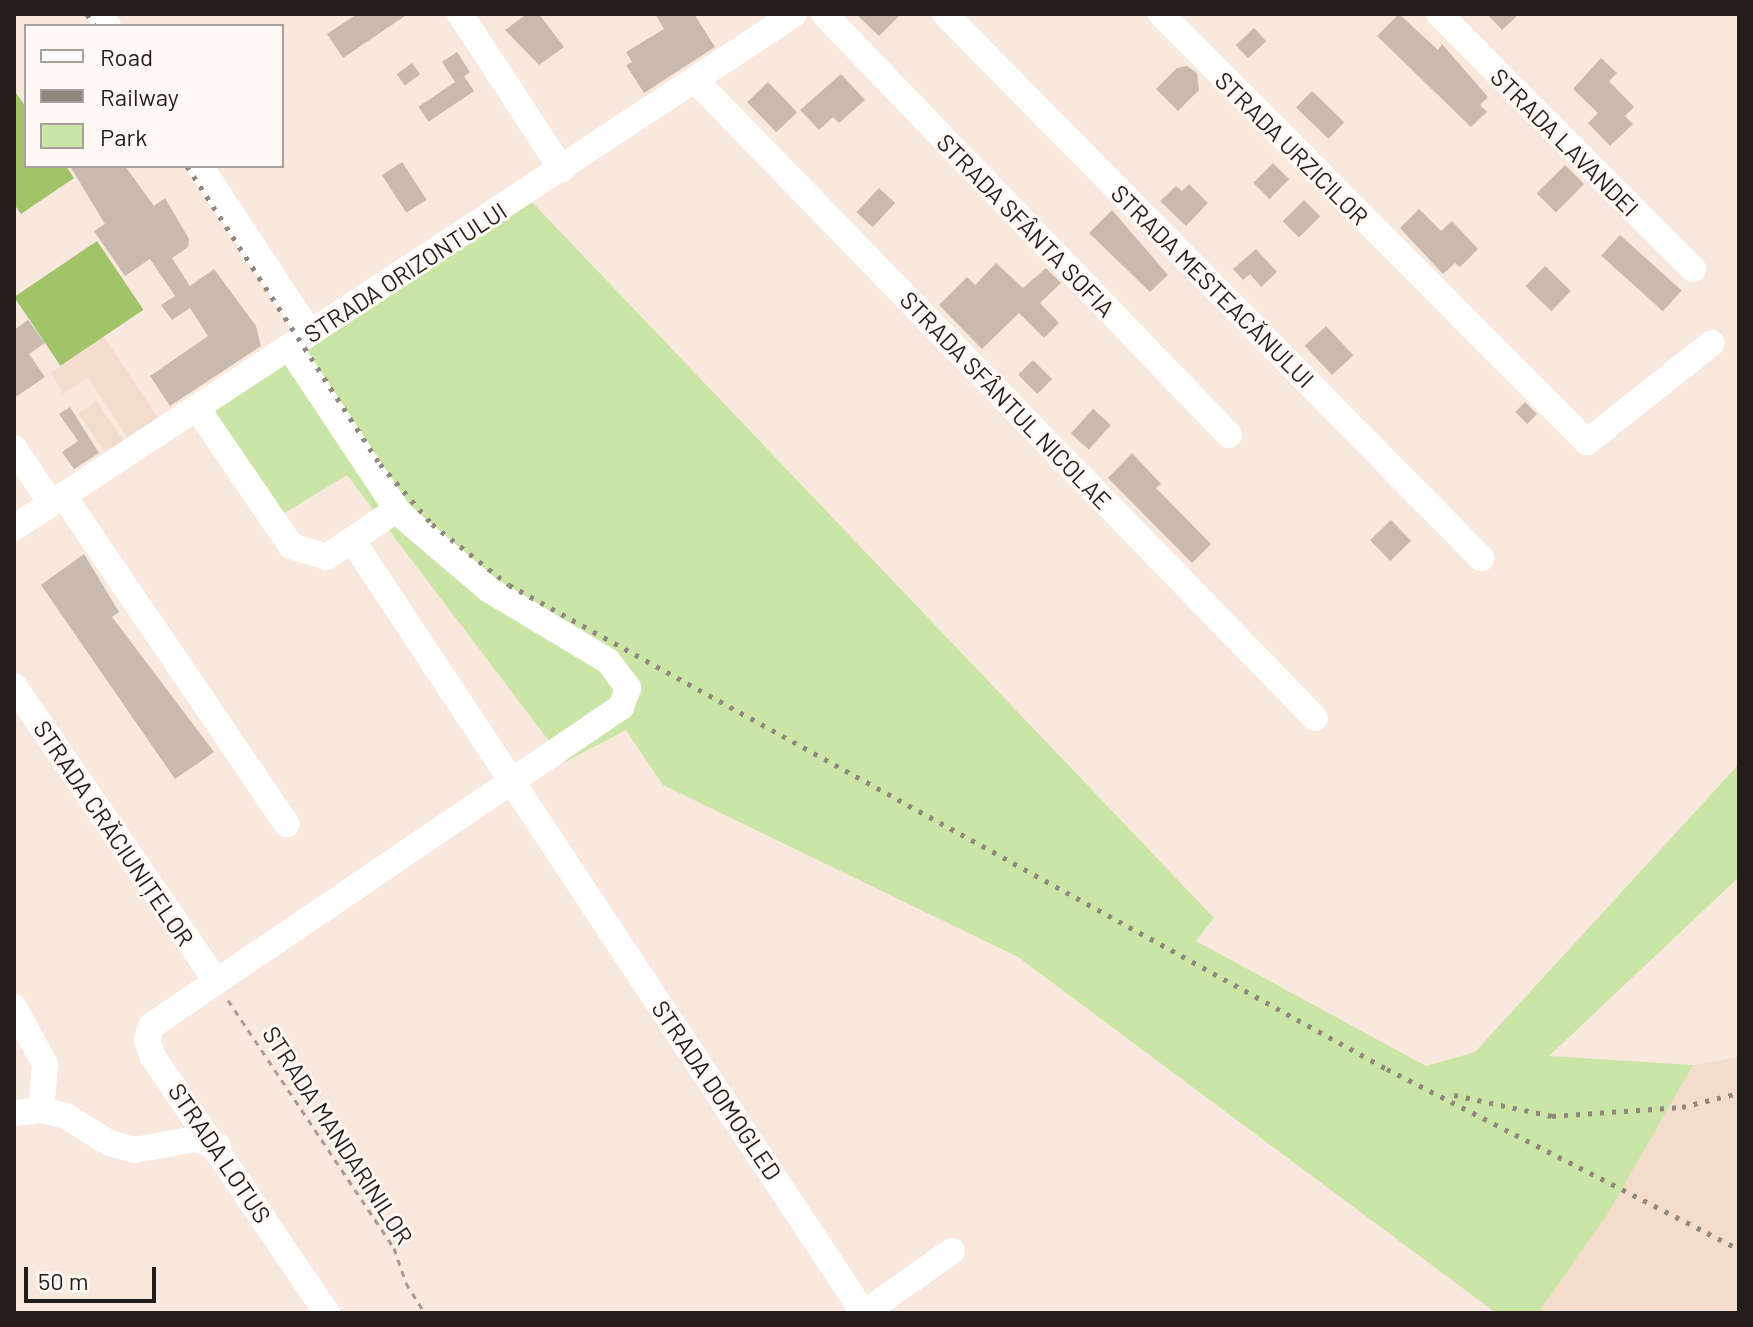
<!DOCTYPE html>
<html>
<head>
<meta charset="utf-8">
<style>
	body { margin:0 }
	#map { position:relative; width:1753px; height:1327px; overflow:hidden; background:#f9e8dd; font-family:Barlow,sans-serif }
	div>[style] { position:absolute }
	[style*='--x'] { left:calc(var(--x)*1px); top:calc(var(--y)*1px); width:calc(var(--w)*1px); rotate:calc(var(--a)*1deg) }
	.built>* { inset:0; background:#f4dccc; transform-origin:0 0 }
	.green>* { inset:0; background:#cbe5a6 }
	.forest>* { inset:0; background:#a1c469; transform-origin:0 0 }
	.building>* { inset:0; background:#c8bbad; transform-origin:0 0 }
	.path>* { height:3px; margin-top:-1.5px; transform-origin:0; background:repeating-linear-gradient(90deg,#a89b93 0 6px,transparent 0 12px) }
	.minor>* { height:26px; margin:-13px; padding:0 13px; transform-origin:13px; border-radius:13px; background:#fff }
	.rail>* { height:5px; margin-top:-2.5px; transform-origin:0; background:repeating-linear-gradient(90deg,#92877f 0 4px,transparent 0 12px) }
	span { translate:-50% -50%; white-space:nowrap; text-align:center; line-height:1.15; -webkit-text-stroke:6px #fff8f3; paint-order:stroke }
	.street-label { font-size:24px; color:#231d19 }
	.frame { position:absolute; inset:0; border:16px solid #231d19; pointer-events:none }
	.legend { position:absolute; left:24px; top:24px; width:260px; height:144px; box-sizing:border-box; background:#fff8f3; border:2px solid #a7a09c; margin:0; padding:10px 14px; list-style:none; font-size:24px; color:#231d19 }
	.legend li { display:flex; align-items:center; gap:16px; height:40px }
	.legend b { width:40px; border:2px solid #a7a09c }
	.scale { position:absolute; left:24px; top:1267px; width:132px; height:36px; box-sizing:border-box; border:4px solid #231d19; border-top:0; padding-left:10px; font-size:24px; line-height:28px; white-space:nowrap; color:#231d19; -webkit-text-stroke:6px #fff8f3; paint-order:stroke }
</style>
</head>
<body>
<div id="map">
	<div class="built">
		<div style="clip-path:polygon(104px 337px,163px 425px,133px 446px,88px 378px,63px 394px,51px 373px)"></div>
		<div style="left:96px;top:401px;width:57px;height:22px;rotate:55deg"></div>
		<div style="clip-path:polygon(1739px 1057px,1739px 1313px,1538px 1313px,1607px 1215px,1693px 1065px)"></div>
	</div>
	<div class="green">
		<div style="clip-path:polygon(531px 201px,1214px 918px,1196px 941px,1426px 1066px,1475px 1052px,1739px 764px,1739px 877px,1549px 1056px,1693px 1065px,1607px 1215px,1538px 1313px,1496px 1313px,1018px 957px,663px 785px,626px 730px,565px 762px,347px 475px,273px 520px,204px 415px)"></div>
	</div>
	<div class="forest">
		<div style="clip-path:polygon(14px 90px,26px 107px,26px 166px,66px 166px,74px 178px,21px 214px,14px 204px)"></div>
		<div style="left:97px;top:241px;width:83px;height:100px;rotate:56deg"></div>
	</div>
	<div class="building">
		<div style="clip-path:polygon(357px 14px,408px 14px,343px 58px,327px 34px)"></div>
		<div style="clip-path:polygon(527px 14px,539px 14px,564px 47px,539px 65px,505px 30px)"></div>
		<div style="clip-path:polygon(655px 14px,694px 14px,715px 47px,644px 93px,626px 65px,632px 62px,626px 52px,664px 29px)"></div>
		<div style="clip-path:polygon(856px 14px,901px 14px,879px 36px)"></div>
		<div style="clip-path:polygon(1399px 14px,1438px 50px,1442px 44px,1488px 97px,1480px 105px,1487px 112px,1471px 127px,1377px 36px)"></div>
		<div style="clip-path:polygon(1487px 14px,1519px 14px,1502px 30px)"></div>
		<div style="left:1254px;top:28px;width:18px;height:25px;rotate:47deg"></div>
		<div style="left:457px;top:52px;width:24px;height:18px;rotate:57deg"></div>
		<div style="clip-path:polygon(1601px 58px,1617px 73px,1609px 81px,1634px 107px,1625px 116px,1633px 124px,1610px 146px,1588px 123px,1598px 113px,1573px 89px)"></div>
		<div style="left:412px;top:63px;width:14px;height:19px;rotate:54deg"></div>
		<div style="clip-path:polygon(1187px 66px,1197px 73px,1199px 90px,1178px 111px,1156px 89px,1177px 68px)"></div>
		<div style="clip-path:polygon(841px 74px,865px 100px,839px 123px,833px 117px,819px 130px,800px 110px)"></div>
		<div style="left:464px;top:76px;width:18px;height:55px;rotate:56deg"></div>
		<div style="left:768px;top:82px;width:42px;height:29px;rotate:46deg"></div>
		<div style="left:1312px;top:91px;width:45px;height:23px;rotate:44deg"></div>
		<div style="left:402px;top:162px;width:45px;height:24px;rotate:57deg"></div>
		<div style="left:1273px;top:163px;width:23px;height:28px;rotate:45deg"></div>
		<div style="left:1565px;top:165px;width:27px;height:40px;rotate:45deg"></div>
		<div style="clip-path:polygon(70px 166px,125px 166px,154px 206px,165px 198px,189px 239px,188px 247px,172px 258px,190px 286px,214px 269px,256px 326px,261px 346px,170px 406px,150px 376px,208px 336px,190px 308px,172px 320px,161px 305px,175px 296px,150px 259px,125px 276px,94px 231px,105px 224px)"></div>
		<div style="clip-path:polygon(1189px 184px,1208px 203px,1186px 226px,1160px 201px,1176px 186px,1182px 191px)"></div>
		<div style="left:879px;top:188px;width:22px;height:33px;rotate:43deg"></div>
		<div style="left:1304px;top:200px;width:23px;height:30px;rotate:45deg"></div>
		<div style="clip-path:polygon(1419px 209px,1441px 231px,1452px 221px,1478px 249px,1460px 267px,1455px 263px,1443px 274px,1400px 228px)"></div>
		<div style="clip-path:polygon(1112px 210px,1168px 275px,1150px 292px,1089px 233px)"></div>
		<div style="left:1620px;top:235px;width:83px;height:28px;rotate:42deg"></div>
		<div style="clip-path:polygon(1256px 249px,1277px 272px,1261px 287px,1250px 274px,1243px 280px,1233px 269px)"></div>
		<div style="clip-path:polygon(996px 263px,1023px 288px,1046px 268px,1061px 283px,1040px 303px,1059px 323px,1044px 338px,1019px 313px,982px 349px,939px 305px,967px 277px,975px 285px)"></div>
		<div style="left:1545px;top:266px;width:36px;height:28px;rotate:44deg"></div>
		<div style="clip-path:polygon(28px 320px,45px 343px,29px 354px,45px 377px,14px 398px,14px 330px)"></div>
		<div style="left:1326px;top:326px;width:40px;height:29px;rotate:47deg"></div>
		<div style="left:1033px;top:360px;width:27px;height:21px;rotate:45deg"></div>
		<div style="left:1525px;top:402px;width:17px;height:14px;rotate:45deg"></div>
		<div style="clip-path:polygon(70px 407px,99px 453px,74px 469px,62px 452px,78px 441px,59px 414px)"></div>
		<div style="left:1093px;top:409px;width:24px;height:33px;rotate:42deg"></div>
		<div style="clip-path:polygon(1132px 453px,1161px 484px,1156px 488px,1211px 544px,1192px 563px,1108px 478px)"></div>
		<div style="left:1391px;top:520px;width:29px;height:29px;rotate:46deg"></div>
		<div style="clip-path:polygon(84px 554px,119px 612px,112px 617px,214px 752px,175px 779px,41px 585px)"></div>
	</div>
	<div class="path">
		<div style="--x:228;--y:1000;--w:298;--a:56.2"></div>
		<div style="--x:394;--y:1248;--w:37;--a:71"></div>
		<div style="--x:406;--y:1283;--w:36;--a:58"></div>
	</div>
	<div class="minor">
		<div style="--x:100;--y:14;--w:14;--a:56"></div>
		<div style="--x:460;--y:14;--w:186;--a:56.8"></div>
		<div style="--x:824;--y:14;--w:584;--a:46.11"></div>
		<div style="--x:945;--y:14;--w:764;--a:45.42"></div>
		<div style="--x:1161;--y:14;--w:604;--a:45.13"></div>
		<div style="--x:1587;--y:442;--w:159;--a:-38.4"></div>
		<div style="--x:1439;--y:14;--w:360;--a:45.1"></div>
		<div style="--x:696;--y:81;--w:888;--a:45.82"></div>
		<div style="--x:200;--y:166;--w:200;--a:56.6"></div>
		<div style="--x:289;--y:347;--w:201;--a:56.4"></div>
		<div style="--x:400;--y:514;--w:116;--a:40.4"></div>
		<div style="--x:488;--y:589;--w:140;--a:31"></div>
		<div style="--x:608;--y:661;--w:34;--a:53"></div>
		<div style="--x:628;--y:688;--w:20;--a:110"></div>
		<div style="--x:621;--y:707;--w:568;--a:145.83"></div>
		<div style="--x:151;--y:1026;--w:15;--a:106"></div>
		<div style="--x:147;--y:1040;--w:18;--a:71"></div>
		<div style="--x:153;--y:1057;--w:310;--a:55.8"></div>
		<div style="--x:197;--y:408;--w:167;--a:55.7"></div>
		<div style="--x:291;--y:546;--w:37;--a:17"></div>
		<div style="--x:326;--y:557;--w:31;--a:-33"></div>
		<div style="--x:352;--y:540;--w:919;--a:56.5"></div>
		<div style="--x:859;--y:1306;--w:12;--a:9"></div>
		<div style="--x:871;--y:1308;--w:99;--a:-35.1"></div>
		<div style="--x:14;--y:448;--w:66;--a:56.1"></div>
		<div style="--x:63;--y:495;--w:398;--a:55.8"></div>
		<div style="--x:14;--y:528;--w:934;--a:-33.38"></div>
		<div style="--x:352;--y:540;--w:53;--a:-34.3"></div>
		<div style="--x:14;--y:686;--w:356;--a:55.6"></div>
		<div style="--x:14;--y:1007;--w:65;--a:61.5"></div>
		<div style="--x:45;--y:1064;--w:46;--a:95"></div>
		<div style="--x:14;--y:1113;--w:27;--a:-6"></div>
		<div style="--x:41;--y:1110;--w:26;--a:13"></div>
		<div style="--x:66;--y:1116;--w:51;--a:32.1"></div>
		<div style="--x:109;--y:1143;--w:27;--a:15"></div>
		<div style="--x:135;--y:1150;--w:61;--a:-10.4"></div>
		<div style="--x:195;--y:1139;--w:24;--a:17"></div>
	</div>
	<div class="rail">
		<div style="--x:87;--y:14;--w:14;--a:56"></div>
		<div style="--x:187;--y:166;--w:355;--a:57.1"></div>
		<div style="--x:380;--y:464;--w:79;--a:49.1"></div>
		<div style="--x:432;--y:524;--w:98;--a:38.4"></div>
		<div style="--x:509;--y:585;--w:1003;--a:28.87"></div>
		<div style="--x:1387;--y:1069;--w:395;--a:27.1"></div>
		<div style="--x:1454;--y:1095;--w:100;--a:12.1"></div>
		<div style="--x:1552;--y:1116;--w:130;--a:-4"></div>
		<div style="--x:1682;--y:1107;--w:59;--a:-13.8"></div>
	</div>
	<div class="street-label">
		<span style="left:1565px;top:142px;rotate:45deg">STRADA LAVANDEI</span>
		<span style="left:1292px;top:148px;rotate:45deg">STRADA URZICILOR</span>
		<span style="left:1026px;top:225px;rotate:46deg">STRADA SFÂNTA SOFIA</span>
		<span style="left:405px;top:272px;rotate:-33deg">STRADA ORIZONTULUI</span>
		<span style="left:1213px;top:286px;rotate:45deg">STRADA MESTEACĂNULUI</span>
		<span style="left:1006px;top:400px;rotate:46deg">STRADA SFÂNTUL NICOLAE</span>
		<span style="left:114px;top:833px;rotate:56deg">STRADA CRĂCIUNIȚELOR</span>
		<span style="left:717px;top:1090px;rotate:56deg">STRADA DOMOGLED</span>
		<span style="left:338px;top:1135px;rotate:57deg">STRADA MANDARINILOR</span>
		<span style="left:220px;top:1153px;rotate:56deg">STRADA LOTUS</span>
	</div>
	<div class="frame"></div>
	<ul class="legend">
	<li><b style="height:10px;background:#fff"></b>Road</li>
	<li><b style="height:10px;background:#92877f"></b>Railway</li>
	<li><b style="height:22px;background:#cbe5a6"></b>Park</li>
	</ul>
	<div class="scale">50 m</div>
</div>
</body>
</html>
